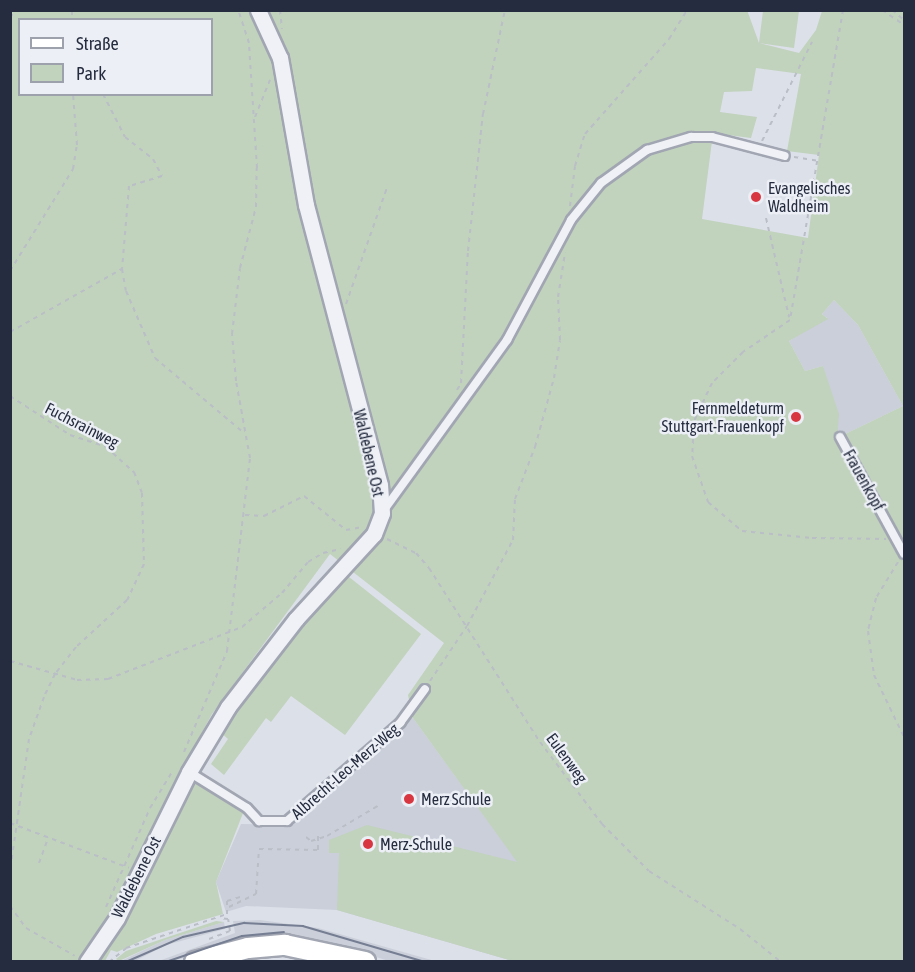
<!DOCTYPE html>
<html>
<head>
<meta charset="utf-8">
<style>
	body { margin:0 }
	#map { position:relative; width:915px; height:972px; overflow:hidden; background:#dce0e8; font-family:"Asap Condensed",sans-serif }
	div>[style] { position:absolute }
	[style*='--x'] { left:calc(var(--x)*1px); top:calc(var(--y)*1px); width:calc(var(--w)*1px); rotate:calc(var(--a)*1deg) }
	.built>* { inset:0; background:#cacfda }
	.green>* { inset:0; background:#c1d2bd }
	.path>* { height:2px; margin-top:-1px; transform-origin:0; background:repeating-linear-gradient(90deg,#babec6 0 4.5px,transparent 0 9px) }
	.roads { filter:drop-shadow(2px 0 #a1a6b2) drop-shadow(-2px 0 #a1a6b2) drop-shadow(0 2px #a1a6b2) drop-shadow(0 -2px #a1a6b2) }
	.lane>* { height:8px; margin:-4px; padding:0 4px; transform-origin:4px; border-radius:4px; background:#eff1f6 }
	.street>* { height:15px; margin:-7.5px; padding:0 7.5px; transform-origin:7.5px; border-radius:7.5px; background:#eff1f6 }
	.secondary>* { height:20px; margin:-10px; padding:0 10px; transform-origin:10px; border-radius:10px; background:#fff }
	.tram>* { height:1.5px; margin:-0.75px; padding:0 0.75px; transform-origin:0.75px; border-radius:0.75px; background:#757e92 }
	.dots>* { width:16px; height:16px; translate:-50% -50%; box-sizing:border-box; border:3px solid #eceff5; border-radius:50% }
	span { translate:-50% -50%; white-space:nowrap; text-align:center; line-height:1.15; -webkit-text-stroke:5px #eceff5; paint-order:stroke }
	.poi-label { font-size:16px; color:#252c3f }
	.left { translate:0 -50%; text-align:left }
	.right { translate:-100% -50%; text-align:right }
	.street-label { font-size:16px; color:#252c3f }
	.frame { position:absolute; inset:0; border:12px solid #252c3f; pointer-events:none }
	.legend { position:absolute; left:18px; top:18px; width:195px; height:78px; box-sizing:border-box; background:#eceff5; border:2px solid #9ca1ac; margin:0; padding:8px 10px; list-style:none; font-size:18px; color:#252c3f }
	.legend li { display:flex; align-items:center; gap:12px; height:30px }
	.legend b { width:30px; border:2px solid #9ca1ac }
</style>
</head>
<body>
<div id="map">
	<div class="built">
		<div style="clip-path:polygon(834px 300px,858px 325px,903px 406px,837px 438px,823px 366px,805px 371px,789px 341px,827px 318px,822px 314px)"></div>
		<div style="clip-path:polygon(413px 718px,530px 879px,513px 961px,337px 910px,246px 906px,226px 912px,216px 882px,241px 824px,293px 825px,315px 809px,311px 804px,400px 723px)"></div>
		<div style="clip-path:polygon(260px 920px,318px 928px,435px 961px,389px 961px,337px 945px,290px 938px,245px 940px,173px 961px,156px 962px,235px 933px,233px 921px)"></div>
		<div style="clip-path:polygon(224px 922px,225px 929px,166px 945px,135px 961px,119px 962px,165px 940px)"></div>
	</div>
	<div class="green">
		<div style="clip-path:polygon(evenodd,747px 10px,759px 43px,763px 11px,799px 11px,794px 48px,759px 43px,799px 53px,816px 30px,822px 11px,904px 11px,904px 961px,513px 961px,337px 910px,339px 853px,329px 853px,329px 840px,367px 825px,517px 862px,413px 718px,408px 695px,444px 643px,330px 554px,212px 714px,182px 769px,245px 808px,216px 882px,223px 914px,156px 934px,117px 952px,111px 950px,105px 961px,11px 961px,10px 11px,747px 10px,20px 20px,212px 20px,212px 94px,20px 94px,20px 20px,747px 10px,756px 68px,801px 74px,787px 151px,819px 155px,808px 238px,702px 219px,713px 133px,751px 138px,757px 117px,720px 112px,724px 92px,752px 91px,756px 68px,747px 10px,834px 300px,858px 325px,903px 406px,837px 438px,839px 414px,823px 366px,805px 371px,789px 341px,828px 319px,822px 314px,834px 300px)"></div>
		<div style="clip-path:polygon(344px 573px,421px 634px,345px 735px,291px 696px,271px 722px,266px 718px,224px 775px,211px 764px,228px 739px,218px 730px)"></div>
		<div style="clip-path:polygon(216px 921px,224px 922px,165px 940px,119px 961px,116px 959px,126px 951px)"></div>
	</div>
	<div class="path">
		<div style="--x:72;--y:10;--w:10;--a:90"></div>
		<div style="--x:280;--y:10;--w:19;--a:84"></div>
		<div style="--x:843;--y:10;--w:314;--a:99.7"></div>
		<div style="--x:790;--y:320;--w:57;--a:145.8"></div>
		<div style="--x:743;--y:352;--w:44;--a:135"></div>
		<div style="--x:712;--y:383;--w:42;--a:115.3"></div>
		<div style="--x:694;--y:421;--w:35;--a:93"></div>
		<div style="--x:692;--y:456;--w:49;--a:70.8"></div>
		<div style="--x:708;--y:502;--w:45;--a:40.5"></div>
		<div style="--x:742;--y:531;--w:70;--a:5.7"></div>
		<div style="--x:812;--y:538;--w:74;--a:0.8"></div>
		<div style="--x:882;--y:10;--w:27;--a:34"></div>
		<div style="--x:892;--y:10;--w:16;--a:40"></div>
		<div style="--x:10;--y:18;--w:9;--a:-58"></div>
		<div style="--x:103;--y:94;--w:48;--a:62.9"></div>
		<div style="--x:125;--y:137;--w:36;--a:38"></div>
		<div style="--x:153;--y:159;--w:19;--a:62"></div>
		<div style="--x:162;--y:176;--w:34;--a:163"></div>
		<div style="--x:129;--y:186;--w:83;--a:94.8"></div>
		<div style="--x:255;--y:117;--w:40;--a:-68"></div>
		<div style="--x:762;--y:141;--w:111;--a:-63.2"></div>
		<div style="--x:794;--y:157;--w:24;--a:9"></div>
		<div style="--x:570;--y:206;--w:40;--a:-82.9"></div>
		<div style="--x:575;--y:166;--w:34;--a:-73"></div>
		<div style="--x:585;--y:134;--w:127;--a:-48.5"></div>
		<div style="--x:669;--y:39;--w:34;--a:-58"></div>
		<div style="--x:766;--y:218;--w:102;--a:76.9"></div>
		<div style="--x:10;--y:271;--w:120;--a:-58.3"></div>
		<div style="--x:73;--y:169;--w:24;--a:-81"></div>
		<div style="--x:77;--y:145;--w:51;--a:-94.5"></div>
		<div style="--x:346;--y:304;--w:126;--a:-70.6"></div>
		<div style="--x:10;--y:332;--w:129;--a:-29.4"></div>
		<div style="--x:122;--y:269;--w:22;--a:80"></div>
		<div style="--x:126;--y:291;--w:73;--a:66.6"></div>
		<div style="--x:155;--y:358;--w:116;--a:40.1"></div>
		<div style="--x:457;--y:390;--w:8;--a:-60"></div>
		<div style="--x:461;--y:383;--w:132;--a:-87"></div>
		<div style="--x:468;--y:251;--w:138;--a:-83.8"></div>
		<div style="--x:483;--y:114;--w:106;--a:-78.1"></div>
		<div style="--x:10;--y:396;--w:72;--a:33"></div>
		<div style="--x:70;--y:435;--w:38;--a:18"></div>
		<div style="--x:106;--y:447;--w:38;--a:42"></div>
		<div style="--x:134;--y:472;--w:22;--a:69"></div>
		<div style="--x:142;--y:493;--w:71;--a:88.4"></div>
		<div style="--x:144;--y:564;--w:40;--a:115"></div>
		<div style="--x:127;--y:600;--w:69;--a:137.3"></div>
		<div style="--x:76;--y:647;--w:34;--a:128"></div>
		<div style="--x:55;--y:674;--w:25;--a:116"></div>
		<div style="--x:44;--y:697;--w:45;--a:109.7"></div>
		<div style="--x:29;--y:739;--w:133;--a:98.2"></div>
		<div style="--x:245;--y:515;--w:19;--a:3"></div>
		<div style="--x:264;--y:516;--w:45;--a:-26.6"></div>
		<div style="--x:304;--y:496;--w:54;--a:39"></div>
		<div style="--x:346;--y:530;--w:17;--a:-10"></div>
		<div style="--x:387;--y:539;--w:32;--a:26"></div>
		<div style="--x:416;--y:553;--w:20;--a:49"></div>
		<div style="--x:429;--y:568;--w:206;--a:57.5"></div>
		<div style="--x:540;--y:742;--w:103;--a:52.9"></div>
		<div style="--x:602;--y:824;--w:66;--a:45"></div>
		<div style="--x:649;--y:871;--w:108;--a:32.5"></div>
		<div style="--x:740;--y:929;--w:53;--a:38.8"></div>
		<div style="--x:898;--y:562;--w:42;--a:121.4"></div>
		<div style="--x:876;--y:598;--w:34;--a:104"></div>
		<div style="--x:868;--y:631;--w:44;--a:82.2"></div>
		<div style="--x:874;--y:675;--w:69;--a:64.2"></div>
		<div style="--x:10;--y:661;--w:70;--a:15.8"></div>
		<div style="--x:77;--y:680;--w:31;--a:-2"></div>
		<div style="--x:108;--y:679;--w:144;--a:-21.2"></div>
		<div style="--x:242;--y:627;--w:52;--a:-40.4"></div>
		<div style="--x:282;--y:593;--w:40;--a:-50"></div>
		<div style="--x:308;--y:562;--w:17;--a:-31"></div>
		<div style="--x:323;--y:553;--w:18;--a:-13"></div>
		<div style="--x:430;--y:681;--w:66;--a:-56.1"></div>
		<div style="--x:467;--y:626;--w:98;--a:-61.9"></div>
		<div style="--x:513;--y:540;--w:41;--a:-87.2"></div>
		<div style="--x:515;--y:499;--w:56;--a:-69"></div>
		<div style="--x:535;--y:447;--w:72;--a:-74.6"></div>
		<div style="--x:554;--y:378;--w:38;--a:-81"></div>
		<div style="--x:560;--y:340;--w:43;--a:-92.7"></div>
		<div style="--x:558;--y:297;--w:45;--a:-81"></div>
		<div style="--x:184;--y:752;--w:110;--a:-66.9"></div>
		<div style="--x:227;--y:651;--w:194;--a:-83.2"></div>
		<div style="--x:250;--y:458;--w:78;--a:-100.3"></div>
		<div style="--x:236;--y:381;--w:47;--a:-94.9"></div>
		<div style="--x:232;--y:334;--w:66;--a:-83.1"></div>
		<div style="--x:240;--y:268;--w:63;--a:-75.3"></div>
		<div style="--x:256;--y:207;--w:39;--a:-89"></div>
		<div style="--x:257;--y:168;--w:125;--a:-93.7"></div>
		<div style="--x:249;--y:43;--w:35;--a:-108"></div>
		<div style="--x:10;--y:823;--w:127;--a:20.7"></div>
		<div style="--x:306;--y:837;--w:6;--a:39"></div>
		<div style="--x:311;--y:841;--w:17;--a:-17"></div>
		<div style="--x:327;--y:836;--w:63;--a:-30.7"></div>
		<div style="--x:39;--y:863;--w:27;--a:-70"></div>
		<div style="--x:10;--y:906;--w:27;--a:54"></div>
		<div style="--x:26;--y:928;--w:56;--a:29.7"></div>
		<div style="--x:106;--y:907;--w:108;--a:-66"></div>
		<div style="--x:150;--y:808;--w:42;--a:-58.6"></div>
		<div style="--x:229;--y:907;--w:30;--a:-26"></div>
		<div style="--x:256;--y:894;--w:45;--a:-86.2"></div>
		<div style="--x:259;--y:849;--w:59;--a:1"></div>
		<div style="--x:318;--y:850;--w:14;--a:-90"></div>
		<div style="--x:209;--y:939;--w:22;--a:-21"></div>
		<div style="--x:230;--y:931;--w:12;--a:-99"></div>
		<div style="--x:228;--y:919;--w:9;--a:-174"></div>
		<div style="--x:109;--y:962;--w:22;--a:-39"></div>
		<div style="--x:126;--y:948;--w:107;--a:-18.6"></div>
		<div style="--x:227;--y:914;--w:13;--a:-90"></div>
		<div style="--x:227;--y:901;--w:14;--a:-17"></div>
		<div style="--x:140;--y:962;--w:1;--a:-45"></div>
	</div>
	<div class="roads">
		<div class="lane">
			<div style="--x:840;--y:437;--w:133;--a:61.3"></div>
			<div style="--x:384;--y:510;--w:210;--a:-54.1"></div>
			<div style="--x:507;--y:340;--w:136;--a:-61.9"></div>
			<div style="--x:571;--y:220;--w:48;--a:-51"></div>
			<div style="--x:601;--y:183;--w:57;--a:-35.7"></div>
			<div style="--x:647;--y:150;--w:46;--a:-16.5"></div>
			<div style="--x:691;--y:137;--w:21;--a:0"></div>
			<div style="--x:712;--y:137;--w:75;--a:14.6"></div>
			<div style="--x:189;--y:772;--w:68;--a:31.8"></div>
			<div style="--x:247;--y:808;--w:18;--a:47"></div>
			<div style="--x:259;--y:821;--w:28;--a:0"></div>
			<div style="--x:287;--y:821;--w:150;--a:-40.9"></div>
			<div style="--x:400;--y:723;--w:42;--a:-53.7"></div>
		</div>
		<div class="street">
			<div style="--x:87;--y:962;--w:53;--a:-55.7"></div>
			<div style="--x:117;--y:918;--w:163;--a:-63.7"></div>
			<div style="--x:189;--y:772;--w:76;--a:-59"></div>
			<div style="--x:228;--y:707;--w:111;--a:-52.3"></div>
			<div style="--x:296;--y:619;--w:115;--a:-47.5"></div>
			<div style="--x:374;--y:534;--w:22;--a:-69"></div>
			<div style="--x:382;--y:513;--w:28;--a:-94"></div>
			<div style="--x:380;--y:485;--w:290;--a:-104.8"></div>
			<div style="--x:306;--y:205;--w:149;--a:-100"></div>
			<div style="--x:280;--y:58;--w:53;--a:-114.6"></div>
		</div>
		<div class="secondary">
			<div style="--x:195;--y:962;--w:55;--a:-14.8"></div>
			<div style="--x:248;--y:948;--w:37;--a:-5"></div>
			<div style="--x:285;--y:945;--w:82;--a:12"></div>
		</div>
	</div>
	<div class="tram">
		<div style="--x:126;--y:962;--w:62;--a:-23.7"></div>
		<div style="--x:183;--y:937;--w:63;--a:-12.9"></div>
		<div style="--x:244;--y:923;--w:59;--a:2.9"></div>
		<div style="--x:303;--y:926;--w:127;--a:16.4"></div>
		<div style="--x:166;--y:962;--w:80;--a:-18.9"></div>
		<div style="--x:242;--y:936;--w:42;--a:-5.4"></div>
	</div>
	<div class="dots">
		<div style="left:756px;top:197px;background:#d83741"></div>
		<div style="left:796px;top:417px;background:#d83741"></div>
		<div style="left:409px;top:799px;background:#d83741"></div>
		<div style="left:368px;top:844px;background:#d83741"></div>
	</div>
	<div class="poi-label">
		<span class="left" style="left:768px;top:197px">Evangelisches<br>Waldheim</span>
		<span class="right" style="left:784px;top:417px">Fernmeldeturm<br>Stuttgart-Frauenkopf</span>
		<span class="left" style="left:421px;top:799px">Merz Schule</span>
		<span class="left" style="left:380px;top:844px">Merz-Schule</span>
	</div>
	<div class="street-label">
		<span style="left:82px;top:425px;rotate:27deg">Fuchsrainweg</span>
		<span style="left:369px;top:453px;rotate:77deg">Waldebene Ost</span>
		<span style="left:864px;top:480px;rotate:61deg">Frauenkopf</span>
		<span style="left:567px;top:758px;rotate:54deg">Eulenweg</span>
		<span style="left:345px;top:771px;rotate:-41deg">Albrecht-Leo-Merz-Weg</span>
		<span style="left:136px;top:877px;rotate:-63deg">Waldebene Ost</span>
	</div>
	<div class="frame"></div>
	<ul class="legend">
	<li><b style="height:8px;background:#fff"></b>Straße</li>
	<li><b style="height:16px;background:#c1d2bd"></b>Park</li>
	</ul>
</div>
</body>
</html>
